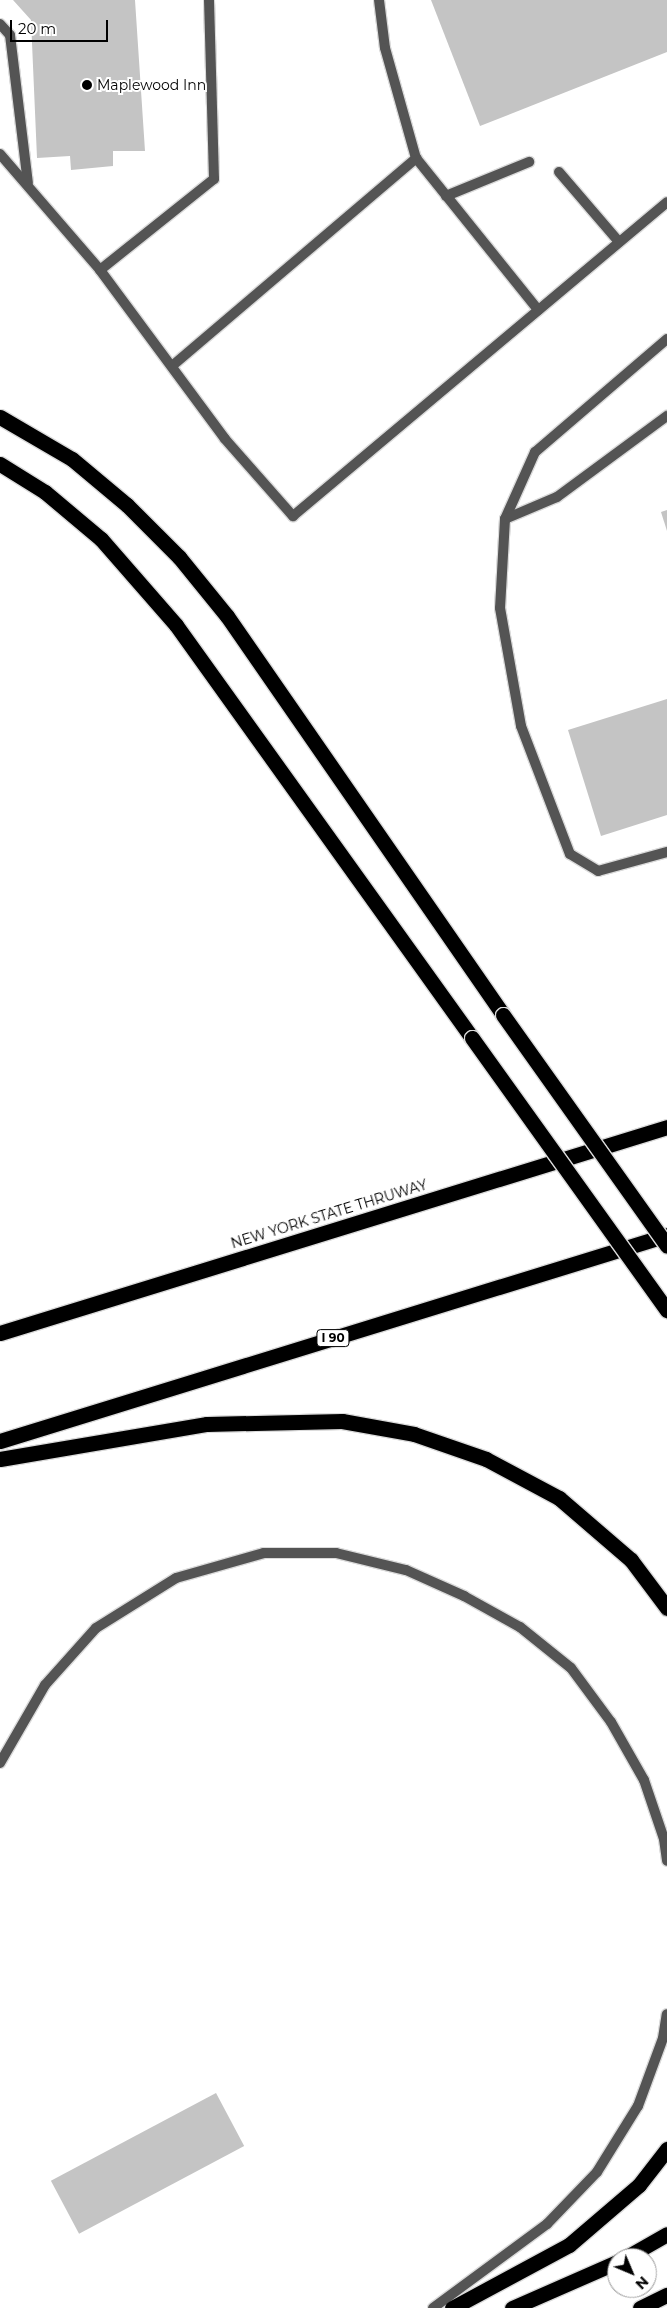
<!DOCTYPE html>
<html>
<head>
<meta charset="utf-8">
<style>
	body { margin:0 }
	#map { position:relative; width:667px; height:2308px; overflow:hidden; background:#fff; font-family:Montserrat,sans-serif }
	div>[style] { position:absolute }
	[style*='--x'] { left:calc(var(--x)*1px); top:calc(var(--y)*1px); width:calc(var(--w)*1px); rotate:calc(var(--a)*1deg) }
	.building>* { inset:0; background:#c4c4c4; transform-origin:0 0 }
	.roads { filter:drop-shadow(1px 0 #dbdbdb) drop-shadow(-1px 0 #dbdbdb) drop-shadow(0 1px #dbdbdb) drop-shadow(0 -1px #dbdbdb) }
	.lane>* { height:10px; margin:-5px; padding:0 5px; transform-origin:5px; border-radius:5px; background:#545454 }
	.highway>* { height:15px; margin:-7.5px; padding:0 7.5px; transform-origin:7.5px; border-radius:7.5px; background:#000 }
	.bridges { filter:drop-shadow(1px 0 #dbdbdb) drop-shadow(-1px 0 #dbdbdb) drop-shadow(0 1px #dbdbdb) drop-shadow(0 -1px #dbdbdb) }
	.highway-bridge>* { height:15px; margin:-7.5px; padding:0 7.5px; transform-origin:7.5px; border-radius:7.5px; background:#000 }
	.dots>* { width:14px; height:14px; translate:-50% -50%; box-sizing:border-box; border:2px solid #fff; border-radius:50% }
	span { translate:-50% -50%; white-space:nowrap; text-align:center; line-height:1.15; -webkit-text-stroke:4px #fff; paint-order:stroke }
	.shield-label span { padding:1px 4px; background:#fff; border:1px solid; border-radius:4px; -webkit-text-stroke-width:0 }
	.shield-label { font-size:12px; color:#000; font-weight:700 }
	.poi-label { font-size:14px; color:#000 }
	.left { translate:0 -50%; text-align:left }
	.street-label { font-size:14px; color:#000 }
	.north { position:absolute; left:607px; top:2248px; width:50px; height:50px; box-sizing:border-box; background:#fff; border:1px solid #999; border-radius:50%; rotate:135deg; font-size:14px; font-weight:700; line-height:20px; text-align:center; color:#000 }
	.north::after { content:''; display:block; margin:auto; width:18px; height:22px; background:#000; clip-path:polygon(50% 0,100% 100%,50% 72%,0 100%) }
	.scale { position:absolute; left:10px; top:20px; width:98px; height:22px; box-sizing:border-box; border:2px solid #000; border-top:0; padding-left:6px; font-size:15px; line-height:18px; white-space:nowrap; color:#000; -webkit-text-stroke:4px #fff; paint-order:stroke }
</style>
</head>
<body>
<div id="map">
	<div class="building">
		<div style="clip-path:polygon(13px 0,135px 0,145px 151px,113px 151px,113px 166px,71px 170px,70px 156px,37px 158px,31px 20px)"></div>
		<div style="clip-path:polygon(431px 0,667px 0,667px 52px,480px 126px)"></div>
		<div style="clip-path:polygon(667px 510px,667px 531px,661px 512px)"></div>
		<div style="clip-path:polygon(667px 699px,667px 815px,601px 836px,568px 730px)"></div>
		<div style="left:216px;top:2093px;width:60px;height:187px;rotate:62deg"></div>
	</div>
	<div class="roads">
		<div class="lane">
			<div style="--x:379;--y:0;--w:48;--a:82.9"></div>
			<div style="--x:385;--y:48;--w:114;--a:74.3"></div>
			<div style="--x:416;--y:158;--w:195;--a:51.2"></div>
			<div style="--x:0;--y:24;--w:15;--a:48"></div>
			<div style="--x:10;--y:35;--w:149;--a:83.1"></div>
			<div style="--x:0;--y:154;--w:153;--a:49.2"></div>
			<div style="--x:100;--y:270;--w:210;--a:53.5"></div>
			<div style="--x:225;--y:439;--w:103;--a:48.6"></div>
			<div style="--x:293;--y:516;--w:488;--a:-40"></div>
			<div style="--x:559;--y:172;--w:92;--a:49.4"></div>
			<div style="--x:446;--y:196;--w:90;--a:-22.3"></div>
			<div style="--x:100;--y:270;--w:146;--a:-38.6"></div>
			<div style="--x:214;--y:179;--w:179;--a:-91.6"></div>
			<div style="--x:667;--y:339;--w:174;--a:139.4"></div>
			<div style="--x:535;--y:452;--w:73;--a:114.1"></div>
			<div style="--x:505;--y:519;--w:89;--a:93.2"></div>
			<div style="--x:500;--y:608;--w:120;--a:79.9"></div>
			<div style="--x:521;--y:726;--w:137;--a:69.1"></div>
			<div style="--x:570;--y:854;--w:33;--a:31"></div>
			<div style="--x:598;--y:871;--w:72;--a:-15.4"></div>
			<div style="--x:172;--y:366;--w:321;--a:-40.4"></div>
			<div style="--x:505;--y:519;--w:56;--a:-22.9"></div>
			<div style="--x:557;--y:497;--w:137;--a:-36.4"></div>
			<div style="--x:0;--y:1763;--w:90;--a:-60"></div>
			<div style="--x:45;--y:1685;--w:76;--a:-48.2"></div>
			<div style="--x:96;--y:1628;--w:94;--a:-32"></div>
			<div style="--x:176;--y:1578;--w:91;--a:-15.9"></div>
			<div style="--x:264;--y:1553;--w:72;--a:0"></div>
			<div style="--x:336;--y:1553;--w:72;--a:13.7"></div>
			<div style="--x:406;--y:1570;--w:64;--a:24.1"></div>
			<div style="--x:464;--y:1596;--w:64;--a:29"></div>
			<div style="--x:520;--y:1627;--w:65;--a:38.8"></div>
			<div style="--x:571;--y:1668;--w:67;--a:53.5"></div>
			<div style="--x:611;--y:1722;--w:67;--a:60.4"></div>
			<div style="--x:644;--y:1780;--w:62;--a:71.3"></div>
			<div style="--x:664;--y:1839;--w:22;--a:82"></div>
			<div style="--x:433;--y:2308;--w:142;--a:-36.4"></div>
			<div style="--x:547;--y:2224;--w:72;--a:-46.1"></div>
			<div style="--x:597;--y:2172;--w:78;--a:-58.2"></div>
			<div style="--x:638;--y:2106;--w:72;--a:-69.8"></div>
			<div style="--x:663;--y:2038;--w:24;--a:-81"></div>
		</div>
		<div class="highway">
			<div style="--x:0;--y:417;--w:83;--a:30.3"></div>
			<div style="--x:72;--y:459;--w:72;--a:39.9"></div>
			<div style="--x:127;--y:505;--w:74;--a:45"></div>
			<div style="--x:179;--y:557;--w:76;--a:50.9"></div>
			<div style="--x:227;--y:616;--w:485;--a:55.3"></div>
			<div style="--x:0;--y:464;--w:53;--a:31.9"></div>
			<div style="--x:45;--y:492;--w:73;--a:40"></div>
			<div style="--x:101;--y:539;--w:114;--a:48.9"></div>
			<div style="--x:176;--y:625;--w:508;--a:54.37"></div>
			<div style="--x:0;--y:1333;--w:698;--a:-17.16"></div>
			<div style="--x:0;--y:1441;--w:698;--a:-17.16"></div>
			<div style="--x:0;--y:1459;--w:210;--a:-9.6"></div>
			<div style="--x:207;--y:1424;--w:135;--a:-1.3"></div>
			<div style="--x:342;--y:1421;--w:73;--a:10.2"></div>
			<div style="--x:414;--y:1434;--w:76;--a:19.1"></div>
			<div style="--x:486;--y:1459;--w:83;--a:28.1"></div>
			<div style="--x:559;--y:1498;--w:95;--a:40.7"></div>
			<div style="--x:631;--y:1560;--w:60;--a:53.1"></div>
			<div style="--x:625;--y:2258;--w:48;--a:-29.7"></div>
			<div style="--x:452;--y:2308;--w:133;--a:-28.3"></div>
			<div style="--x:569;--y:2245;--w:92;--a:-40.6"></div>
			<div style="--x:639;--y:2185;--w:46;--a:-52.1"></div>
			<div style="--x:512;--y:2308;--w:115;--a:-23.7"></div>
			<div style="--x:640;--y:2308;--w:30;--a:-26"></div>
		</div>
	</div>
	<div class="bridges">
		<div class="highway-bridge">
			<div style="--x:503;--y:1015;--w:283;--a:54.6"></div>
			<div style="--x:472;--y:1038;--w:335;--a:54.4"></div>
		</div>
	</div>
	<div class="dots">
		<div style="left:87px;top:85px;background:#000"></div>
	</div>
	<div class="shield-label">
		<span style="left:333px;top:1338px">I 90</span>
	</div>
	<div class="poi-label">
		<span class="left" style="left:97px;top:85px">Maplewood Inn</span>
	</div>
	<div class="street-label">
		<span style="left:329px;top:1214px;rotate:-17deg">NEW YORK STATE THRUWAY</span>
	</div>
	<div class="north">N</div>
	<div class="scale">20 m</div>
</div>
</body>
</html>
